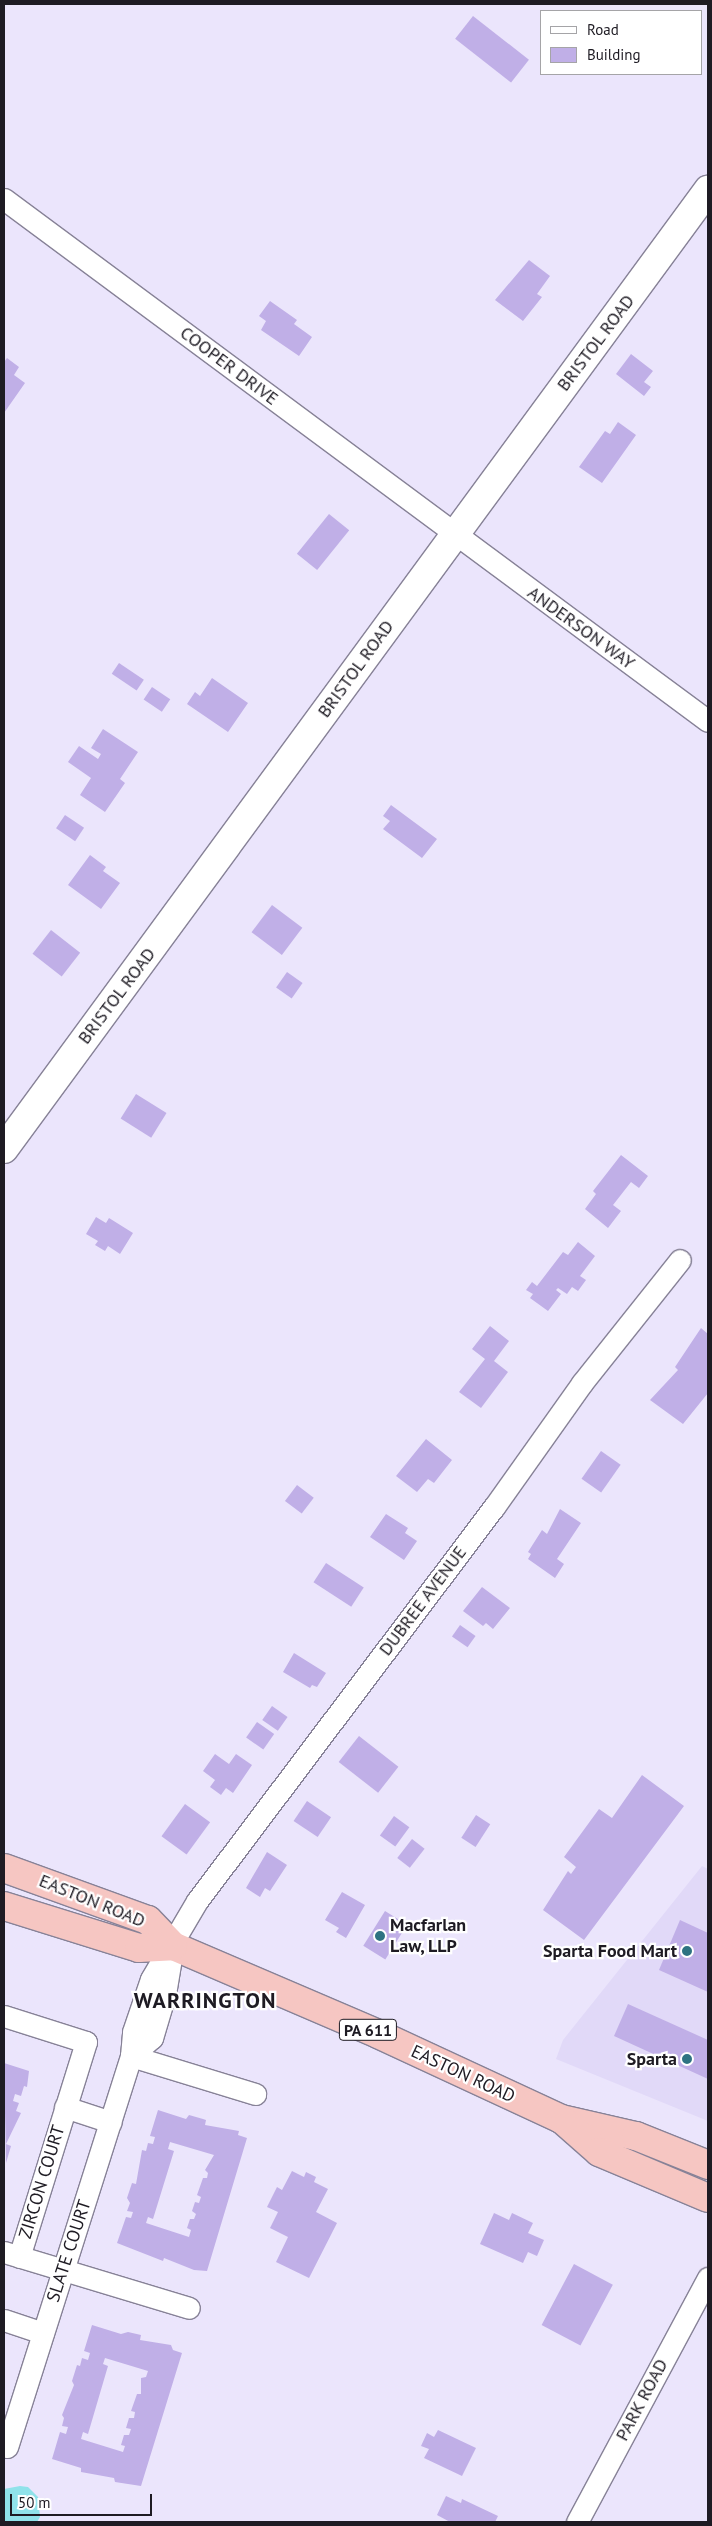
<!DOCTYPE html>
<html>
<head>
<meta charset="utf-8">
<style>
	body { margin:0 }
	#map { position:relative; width:712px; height:2526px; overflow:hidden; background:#ebe5fc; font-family:"PT Sans",sans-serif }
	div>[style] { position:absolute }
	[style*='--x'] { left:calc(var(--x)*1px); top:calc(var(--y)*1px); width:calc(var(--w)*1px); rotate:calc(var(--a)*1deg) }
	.built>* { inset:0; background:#e1d9f8 }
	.water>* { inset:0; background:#90e2ea }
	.building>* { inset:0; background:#c0afe7; transform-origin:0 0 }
	.roads { filter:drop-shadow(1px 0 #878297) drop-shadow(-1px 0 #878297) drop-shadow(0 1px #878297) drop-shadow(0 -1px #878297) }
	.minor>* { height:21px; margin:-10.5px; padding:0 10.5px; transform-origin:10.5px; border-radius:10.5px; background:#fff }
	.secondary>* { height:28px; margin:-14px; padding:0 14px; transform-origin:14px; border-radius:14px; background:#fff }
	.trunk>* { height:28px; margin:-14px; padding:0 14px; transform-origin:14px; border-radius:14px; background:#f6c6c2 }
	.dots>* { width:14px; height:14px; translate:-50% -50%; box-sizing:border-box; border:2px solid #fff; border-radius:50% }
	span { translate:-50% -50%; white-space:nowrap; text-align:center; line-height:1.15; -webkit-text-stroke:4.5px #fff; paint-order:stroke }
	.shield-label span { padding:1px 4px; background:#fff; border:1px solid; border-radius:4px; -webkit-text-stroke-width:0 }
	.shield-label { font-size:16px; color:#1e1b23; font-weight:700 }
	.street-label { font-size:18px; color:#1e1b23 }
	.poi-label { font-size:18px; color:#1e1b23; font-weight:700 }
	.left { translate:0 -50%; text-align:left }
	.right { translate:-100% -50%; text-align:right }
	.district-label { font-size:22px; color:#1e1b23; font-weight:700; letter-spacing:1px }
	.frame { position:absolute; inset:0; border:5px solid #1e1b23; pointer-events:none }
	.legend { position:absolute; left:540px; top:10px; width:162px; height:65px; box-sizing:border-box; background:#fff; border:1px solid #a5a4a7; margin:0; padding:6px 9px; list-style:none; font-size:15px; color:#1e1b23 }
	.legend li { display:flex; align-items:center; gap:10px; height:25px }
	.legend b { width:25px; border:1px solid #a5a4a7 }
	.scale { position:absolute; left:10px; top:2494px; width:142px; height:22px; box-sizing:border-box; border:2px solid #1e1b23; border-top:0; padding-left:6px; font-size:15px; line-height:18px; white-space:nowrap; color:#1e1b23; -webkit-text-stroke:4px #fff; paint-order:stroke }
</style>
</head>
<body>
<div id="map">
	<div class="built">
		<div style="clip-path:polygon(702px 1866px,708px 1869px,708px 2121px,556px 2059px,563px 2040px)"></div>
	</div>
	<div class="water">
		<div style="clip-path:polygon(20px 2486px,28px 2487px,38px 2497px,40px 2517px,37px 2522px,4px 2522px,4px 2489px)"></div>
	</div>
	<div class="building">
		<div style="left:473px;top:16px;width:71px;height:29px;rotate:38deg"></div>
		<div style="clip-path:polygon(529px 260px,550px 276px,537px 294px,542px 297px,523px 321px,495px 300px)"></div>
		<div style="clip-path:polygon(270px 301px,297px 320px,294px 324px,312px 337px,299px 356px,261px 330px,266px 321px,259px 316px)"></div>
		<div style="clip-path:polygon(631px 354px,653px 371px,644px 382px,651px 387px,644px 396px,616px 374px)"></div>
		<div style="clip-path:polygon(7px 358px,19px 367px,14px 375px,25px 383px,4px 413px,4px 362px)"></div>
		<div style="clip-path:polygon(618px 422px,636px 435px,602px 483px,579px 467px,605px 431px,610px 434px)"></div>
		<div style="left:329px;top:514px;width:26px;height:51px;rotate:39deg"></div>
		<div style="left:119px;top:663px;width:30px;height:13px;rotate:34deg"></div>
		<div style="clip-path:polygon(212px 678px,248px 703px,228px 732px,187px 704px,195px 692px,200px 696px)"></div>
		<div style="left:152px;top:687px;width:22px;height:15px;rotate:34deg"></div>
		<div style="clip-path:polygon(103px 729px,138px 752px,120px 779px,125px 783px,105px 812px,80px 795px,91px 778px,68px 762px,79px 746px,98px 759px,101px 754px,91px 748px)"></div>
		<div style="clip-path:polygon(391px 805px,437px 839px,422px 858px,383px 829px,390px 821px,383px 816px)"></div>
		<div style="left:65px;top:815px;width:23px;height:16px;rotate:34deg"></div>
		<div style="clip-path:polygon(90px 855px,106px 867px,103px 871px,120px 883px,101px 909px,68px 885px)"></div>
		<div style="left:272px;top:905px;width:38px;height:34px;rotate:37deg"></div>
		<div style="left:51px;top:930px;width:37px;height:30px;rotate:38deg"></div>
		<div style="left:287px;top:972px;width:19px;height:19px;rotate:35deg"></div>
		<div style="left:136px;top:1094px;width:36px;height:29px;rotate:32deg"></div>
		<div style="clip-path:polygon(621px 1155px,648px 1176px,639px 1188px,631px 1182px,613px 1205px,621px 1211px,608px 1228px,585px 1209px,596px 1194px,593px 1191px)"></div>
		<div style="clip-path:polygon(96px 1217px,106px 1223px,109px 1218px,133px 1233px,120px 1254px,108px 1246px,105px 1251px,95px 1245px,98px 1241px,86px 1234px)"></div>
		<div style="clip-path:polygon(578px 1242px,595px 1256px,580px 1276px,586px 1280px,578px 1291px,572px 1287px,567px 1294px,558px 1288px,556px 1290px,561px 1294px,548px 1311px,530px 1298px,533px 1294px,526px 1290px,532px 1282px,537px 1286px,563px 1252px,568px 1255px)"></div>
		<div style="clip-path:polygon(490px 1326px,509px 1341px,494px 1361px,508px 1372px,481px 1408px,459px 1392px,485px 1359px,472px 1349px)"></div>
		<div style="clip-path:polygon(701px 1328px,708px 1334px,708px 1393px,683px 1424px,650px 1400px,678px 1370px,675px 1367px)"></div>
		<div style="clip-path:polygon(426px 1439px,452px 1460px,434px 1483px,428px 1479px,417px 1492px,396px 1476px)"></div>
		<div style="left:601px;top:1451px;width:24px;height:34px;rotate:35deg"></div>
		<div style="left:297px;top:1485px;width:21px;height:20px;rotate:37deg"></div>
		<div style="clip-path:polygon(560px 1509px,581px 1523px,557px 1559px,564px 1564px,555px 1578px,528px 1559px,531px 1554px,528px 1552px,542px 1530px,547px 1534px)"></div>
		<div style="clip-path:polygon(386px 1514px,408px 1528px,405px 1533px,417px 1541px,404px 1560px,370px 1537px)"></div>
		<div style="left:326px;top:1563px;width:45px;height:23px;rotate:33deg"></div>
		<div style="clip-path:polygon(482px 1587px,510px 1608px,493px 1629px,486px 1623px,483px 1626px,463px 1611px)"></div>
		<div style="left:460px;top:1625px;width:19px;height:14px;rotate:35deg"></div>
		<div style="clip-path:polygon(294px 1653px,326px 1673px,317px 1687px,312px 1685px,310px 1688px,283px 1672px)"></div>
		<div style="left:272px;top:1706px;width:19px;height:17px;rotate:35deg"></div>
		<div style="left:257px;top:1722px;width:21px;height:19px;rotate:35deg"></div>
		<div style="left:359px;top:1736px;width:50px;height:33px;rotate:38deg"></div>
		<div style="clip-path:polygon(215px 1754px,229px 1764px,236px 1754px,252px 1765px,233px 1793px,226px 1788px,221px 1795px,210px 1787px,215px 1780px,203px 1771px)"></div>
		<div style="clip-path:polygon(642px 1775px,684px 1806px,584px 1940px,543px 1910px,568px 1871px,571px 1874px,576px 1867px,564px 1857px,599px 1809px,612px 1818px)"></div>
		<div style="left:307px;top:1801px;width:29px;height:24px;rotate:34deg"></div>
		<div style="left:185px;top:1804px;width:31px;height:40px;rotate:36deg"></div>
		<div style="left:476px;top:1815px;width:17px;height:27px;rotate:33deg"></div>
		<div style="left:394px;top:1816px;width:19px;height:24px;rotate:36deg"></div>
		<div style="left:412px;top:1839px;width:16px;height:24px;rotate:38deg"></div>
		<div style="clip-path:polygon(267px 1852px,287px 1865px,270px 1891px,265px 1888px,260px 1897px,246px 1888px)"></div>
		<div style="clip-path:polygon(342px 1892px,365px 1905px,346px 1938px,336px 1932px,339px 1928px,325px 1920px)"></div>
		<div style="left:385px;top:1911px;width:26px;height:41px;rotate:32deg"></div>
		<div style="clip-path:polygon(680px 1920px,708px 1933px,708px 1992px,659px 1970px)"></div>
		<div style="clip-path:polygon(628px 2004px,708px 2040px,708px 2079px,614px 2036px)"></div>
		<div style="clip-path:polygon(4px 2063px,29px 2071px,27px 2087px,24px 2086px,21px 2096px,15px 2094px,13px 2101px,19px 2103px,16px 2111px,21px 2113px,6px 2144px,11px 2146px,6px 2163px)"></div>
		<div style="clip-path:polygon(evenodd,158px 2110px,186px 2119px,189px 2115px,203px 2119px,206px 2120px,205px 2125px,239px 2131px,238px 2135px,247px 2138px,207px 2271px,194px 2270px,164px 2258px,163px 2261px,117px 2243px,126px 2217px,131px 2218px,133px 2212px,127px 2211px,130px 2203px,127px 2198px,132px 2183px,136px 2184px,142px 2150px,146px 2151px,148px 2143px,153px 2144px,155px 2137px,150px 2136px,158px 2110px,170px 2142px,214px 2155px,205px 2170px,208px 2173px,207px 2178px,203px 2178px,197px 2195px,201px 2197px,199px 2203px,195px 2202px,192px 2211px,196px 2214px,194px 2219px,190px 2219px,187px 2228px,191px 2230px,189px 2237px,146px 2223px,148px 2217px,153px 2219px,174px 2151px,168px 2149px,170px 2142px)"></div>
		<div style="clip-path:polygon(292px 2171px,304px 2177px,306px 2172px,316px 2177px,314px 2182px,328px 2189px,316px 2212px,337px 2223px,309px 2278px,276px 2262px,288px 2237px,270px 2228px,278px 2212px,267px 2207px,277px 2187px,282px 2190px)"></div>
		<div style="clip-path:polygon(494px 2213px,509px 2220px,512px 2213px,533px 2223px,528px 2233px,544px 2240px,537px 2256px,528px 2252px,523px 2263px,480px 2244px)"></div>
		<div style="left:574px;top:2264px;width:44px;height:69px;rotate:28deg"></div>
		<div style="clip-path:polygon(evenodd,92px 2325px,121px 2334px,128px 2332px,141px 2335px,140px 2340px,171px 2345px,173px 2350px,182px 2353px,141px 2486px,115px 2482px,114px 2478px,81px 2472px,81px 2468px,52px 2459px,60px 2432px,66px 2434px,68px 2427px,62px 2426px,64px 2418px,62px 2415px,74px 2385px,72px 2381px,77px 2365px,80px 2366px,82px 2358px,88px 2360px,90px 2353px,84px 2351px,92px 2325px,105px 2358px,148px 2371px,146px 2377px,141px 2378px,141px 2394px,137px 2394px,131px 2411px,135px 2412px,134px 2418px,129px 2418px,126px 2428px,131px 2429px,129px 2435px,124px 2435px,121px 2445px,125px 2446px,123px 2452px,81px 2439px,83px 2432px,88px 2434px,108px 2366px,103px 2364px,105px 2358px)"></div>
		<div style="clip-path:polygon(438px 2430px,476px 2448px,462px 2476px,424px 2458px,429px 2449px,421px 2446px,427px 2433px,434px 2437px)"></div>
		<div style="clip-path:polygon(446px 2496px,461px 2503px,462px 2499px,498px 2516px,495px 2522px,450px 2522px,437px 2515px)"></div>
	</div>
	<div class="roads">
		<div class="minor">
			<div style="--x:4;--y:199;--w:876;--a:36.56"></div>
			<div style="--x:4;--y:2016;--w:86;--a:17.6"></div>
			<div style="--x:86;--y:2042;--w:225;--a:107.3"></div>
			<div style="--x:131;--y:2056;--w:130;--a:17"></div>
			<div style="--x:131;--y:2056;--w:28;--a:-41"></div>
			<div style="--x:152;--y:2038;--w:46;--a:-73.5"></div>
			<div style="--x:165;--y:1994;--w:43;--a:-80.5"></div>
			<div style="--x:65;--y:2107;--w:48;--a:18.1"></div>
			<div style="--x:4;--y:2252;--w:193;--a:16.8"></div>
			<div style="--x:4;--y:2320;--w:41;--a:18.4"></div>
			<div style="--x:7;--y:2447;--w:410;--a:-72.4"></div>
			<div style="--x:131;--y:2056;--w:24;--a:-85"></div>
			<div style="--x:133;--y:2032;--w:56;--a:-71.2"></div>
			<div style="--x:151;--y:1979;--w:91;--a:-59.5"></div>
			<div style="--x:197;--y:1901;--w:493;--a:-53"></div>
			<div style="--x:494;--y:1507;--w:152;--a:-54.6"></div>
			<div style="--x:582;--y:1383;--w:157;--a:-51.5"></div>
			<div style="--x:577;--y:2522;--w:277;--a:-61.8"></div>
		</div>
		<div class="secondary">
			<div style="--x:4;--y:1149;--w:1190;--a:-53.72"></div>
		</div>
		<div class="trunk">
			<div style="--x:4;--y:1868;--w:153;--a:19.9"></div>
			<div style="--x:148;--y:1920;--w:36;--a:46"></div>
			<div style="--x:173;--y:1946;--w:223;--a:23.2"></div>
			<div style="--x:378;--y:2034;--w:202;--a:24.9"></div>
			<div style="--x:561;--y:2119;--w:77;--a:12.8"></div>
			<div style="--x:636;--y:2136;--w:78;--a:21.9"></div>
			<div style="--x:4;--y:1906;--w:141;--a:17.3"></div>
			<div style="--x:139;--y:1948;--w:34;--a:-3"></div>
			<div style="--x:565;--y:2122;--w:45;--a:41.4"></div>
			<div style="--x:599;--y:2152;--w:118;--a:22.9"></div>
		</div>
	</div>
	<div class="dots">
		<div style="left:380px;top:1936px;background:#2e7382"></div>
		<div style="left:687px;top:1951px;background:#2e7382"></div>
		<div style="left:687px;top:2059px;background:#2e7382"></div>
	</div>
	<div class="shield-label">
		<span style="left:368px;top:2030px">PA 611</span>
	</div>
	<div class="street-label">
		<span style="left:596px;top:343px;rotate:-53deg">BRISTOL ROAD</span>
		<span style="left:229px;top:366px;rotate:37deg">COOPER DRIVE</span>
		<span style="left:581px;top:628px;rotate:36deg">ANDERSON WAY</span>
		<span style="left:356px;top:669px;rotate:-54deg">BRISTOL ROAD</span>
		<span style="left:117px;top:996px;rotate:-53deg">BRISTOL ROAD</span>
		<span style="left:423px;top:1601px;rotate:-53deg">DUBREE AVENUE</span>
		<span style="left:92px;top:1901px;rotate:22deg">EASTON ROAD</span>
		<span style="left:463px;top:2074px;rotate:25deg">EASTON ROAD</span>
		<span style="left:42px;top:2182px;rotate:-73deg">ZIRCON COURT</span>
		<span style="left:69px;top:2251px;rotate:-72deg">SLATE COURT</span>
		<span style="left:642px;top:2400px;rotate:-62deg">PARK ROAD</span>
	</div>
	<div class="poi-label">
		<span class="left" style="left:390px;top:1936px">Macfarlan<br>Law, LLP</span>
		<span class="right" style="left:677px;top:1951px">Sparta Food Mart</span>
		<span class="right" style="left:677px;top:2059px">Sparta</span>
	</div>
	<div class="district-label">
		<span style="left:205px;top:2001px">WARRINGTON</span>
	</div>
	<div class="frame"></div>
	<ul class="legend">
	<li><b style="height:6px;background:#fff"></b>Road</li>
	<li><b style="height:14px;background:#c0afe7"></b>Building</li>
	</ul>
	<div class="scale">50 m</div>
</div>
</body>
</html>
